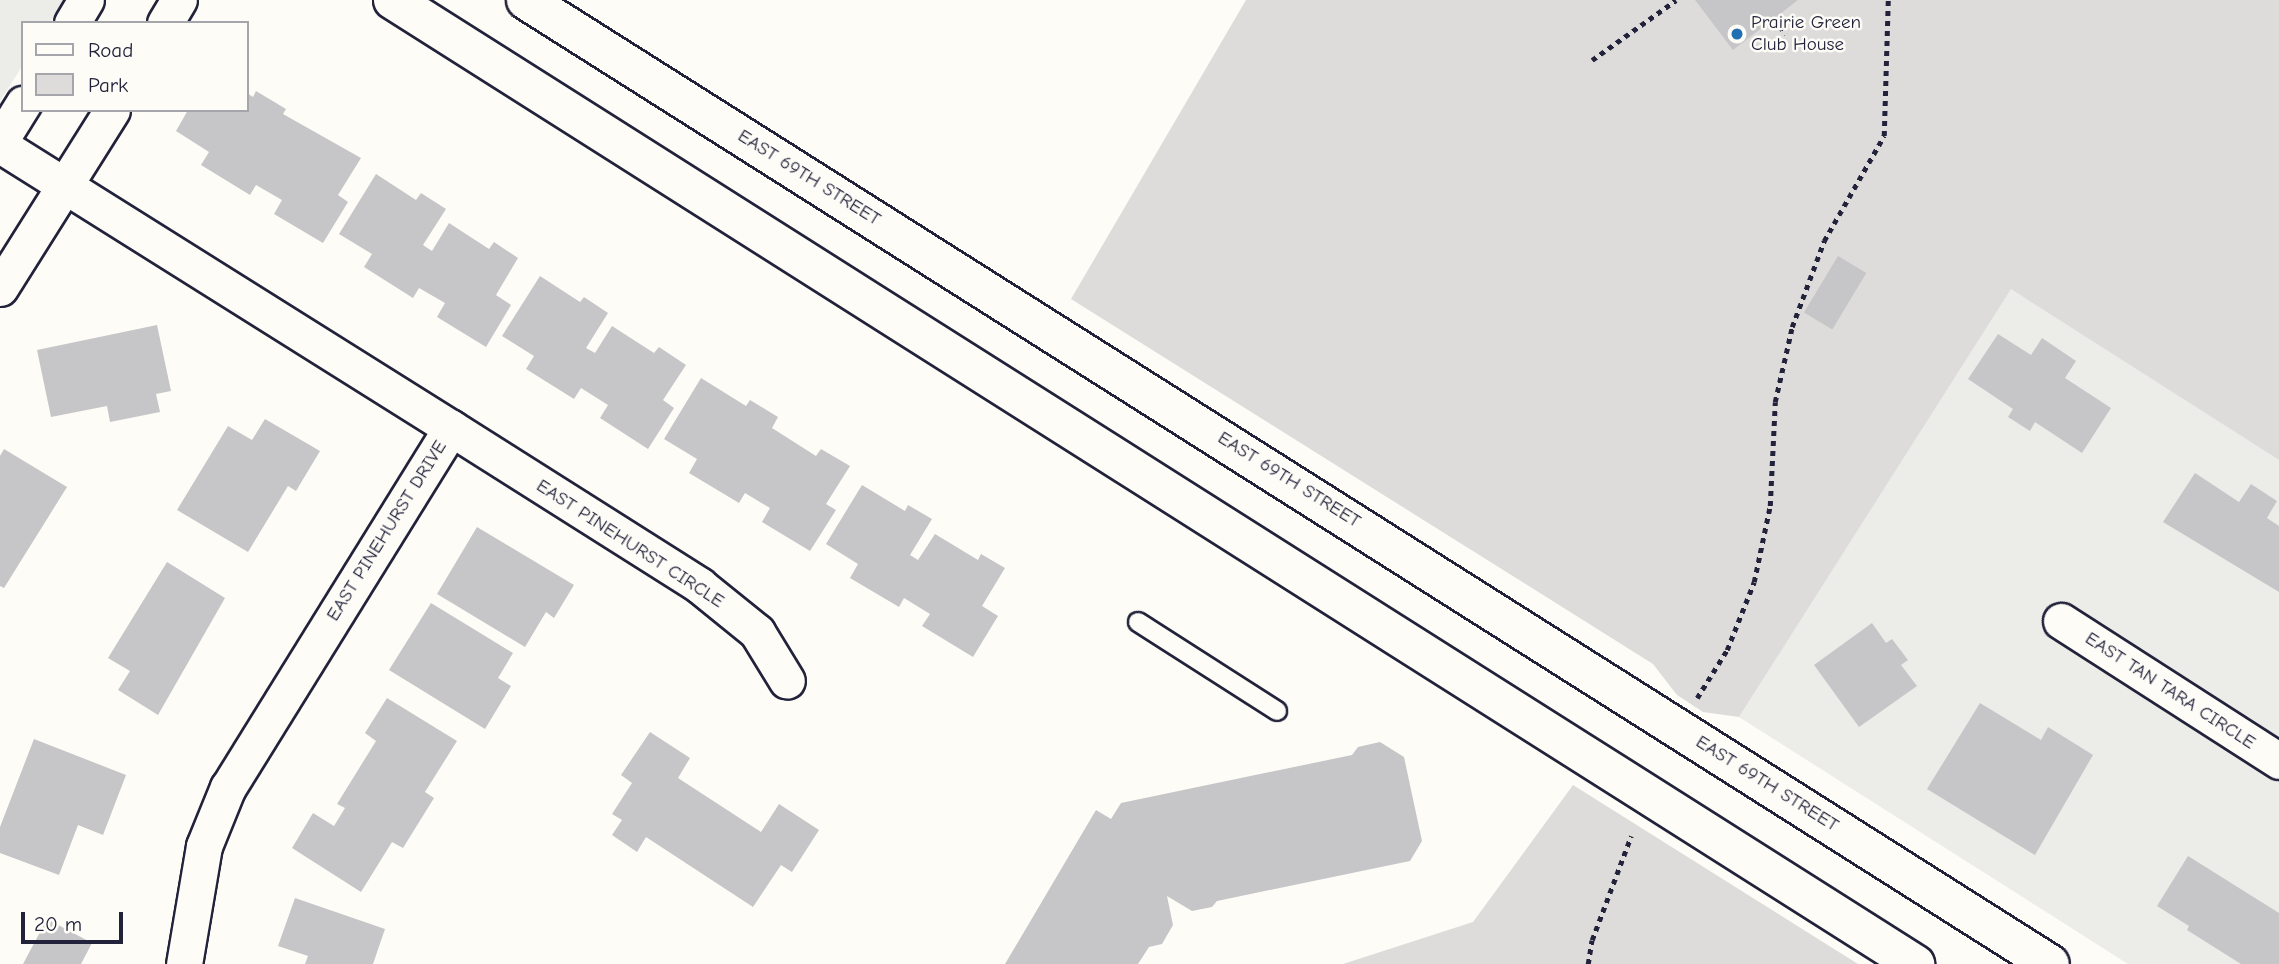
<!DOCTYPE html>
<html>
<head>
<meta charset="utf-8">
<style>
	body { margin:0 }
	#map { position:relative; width:2279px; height:964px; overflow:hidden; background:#fdfcf7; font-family:"Comic Neue",sans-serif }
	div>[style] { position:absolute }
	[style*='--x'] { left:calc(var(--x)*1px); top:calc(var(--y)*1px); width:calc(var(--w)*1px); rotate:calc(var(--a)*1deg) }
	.built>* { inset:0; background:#ecece9 }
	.green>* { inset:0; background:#dddcdb }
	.building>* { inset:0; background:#c6c6c8; transform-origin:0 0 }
	.path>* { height:4.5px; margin-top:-2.25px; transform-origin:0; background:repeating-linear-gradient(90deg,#22223b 0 5px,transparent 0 10px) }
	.roads { filter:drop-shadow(2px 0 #22223b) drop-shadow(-2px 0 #22223b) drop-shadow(0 2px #22223b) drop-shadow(0 -2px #22223b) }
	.service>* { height:18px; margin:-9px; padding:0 9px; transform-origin:9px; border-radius:9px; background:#fdfcf7 }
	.minor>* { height:35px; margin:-17.5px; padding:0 17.5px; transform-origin:17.5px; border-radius:17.5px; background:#fdfcf7 }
	.secondary>* { height:38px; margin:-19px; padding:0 19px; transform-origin:19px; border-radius:19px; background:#fdfcf7 }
	.dots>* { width:19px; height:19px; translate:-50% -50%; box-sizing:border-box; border:4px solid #fdfcf7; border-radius:50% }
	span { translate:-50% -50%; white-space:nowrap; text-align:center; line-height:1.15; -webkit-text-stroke:5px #fdfcf7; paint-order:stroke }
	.poi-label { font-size:19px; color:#22223b }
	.left { translate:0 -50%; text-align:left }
	.street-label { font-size:19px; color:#22223b }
	.legend { position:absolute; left:21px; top:21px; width:228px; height:91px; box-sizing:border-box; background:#fdfcf7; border:2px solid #a5a5ac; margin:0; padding:9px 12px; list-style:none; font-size:21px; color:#22223b }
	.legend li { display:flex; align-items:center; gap:14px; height:35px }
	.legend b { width:35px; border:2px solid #a5a5ac }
	.scale { position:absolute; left:21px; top:912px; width:102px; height:32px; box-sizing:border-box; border:4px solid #22223b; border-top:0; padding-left:9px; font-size:21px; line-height:24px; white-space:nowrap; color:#22223b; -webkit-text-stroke:5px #fdfcf7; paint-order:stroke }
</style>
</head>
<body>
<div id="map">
	<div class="built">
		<div style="clip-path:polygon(0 0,64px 0,50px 23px,23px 23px,23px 65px,0 101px)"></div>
		<div style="clip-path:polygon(2011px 288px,2279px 460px,2279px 964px,2128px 964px,1739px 717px)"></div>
	</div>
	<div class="green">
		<div style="clip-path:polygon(1246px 0,2279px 0,2279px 460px,2011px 289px,1739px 717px,1703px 712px,1677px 695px,1653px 664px,1071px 299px)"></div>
		<div style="clip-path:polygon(1573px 785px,1858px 964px,1343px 964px,1473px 922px)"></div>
	</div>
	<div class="building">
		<div style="clip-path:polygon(1695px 0,1798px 0,1733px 50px)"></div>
		<div style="clip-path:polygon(256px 91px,286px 109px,283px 114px,361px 158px,338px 195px,348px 202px,323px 243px,274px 214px,282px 200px,256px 185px,250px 195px,201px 165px,209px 152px,176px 131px,188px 110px,247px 110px,247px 93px,253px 97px)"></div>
		<div style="clip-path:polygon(376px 174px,416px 200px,421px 193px,446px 209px,423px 245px,432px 251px,449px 223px,489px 249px,494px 242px,518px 258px,496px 295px,511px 305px,486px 347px,437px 317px,445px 303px,419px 288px,413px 298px,364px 267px,372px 254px,339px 234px)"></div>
		<div style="left:1838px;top:256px;width:33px;height:66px;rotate:31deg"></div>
		<div style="clip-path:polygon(540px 276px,580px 302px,584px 297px,608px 313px,586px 348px,595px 353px,612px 326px,654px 353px,659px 347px,686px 365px,663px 400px,674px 408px,648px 449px,600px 418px,608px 405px,581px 388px,574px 399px,526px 369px,534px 356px,502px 336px)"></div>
		<div style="clip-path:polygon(157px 325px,171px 391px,156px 394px,160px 412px,110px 422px,107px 406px,51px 417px,37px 350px)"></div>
		<div style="clip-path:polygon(1998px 334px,2031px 355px,2042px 338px,2076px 361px,2065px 378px,2111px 408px,2082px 453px,2035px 422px,2030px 431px,2008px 417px,2013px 409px,1968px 379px)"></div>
		<div style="clip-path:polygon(701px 378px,746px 406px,750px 400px,778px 417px,772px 428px,816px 456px,821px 449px,850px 466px,826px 504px,836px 510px,810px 551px,762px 522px,770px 508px,745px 493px,739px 503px,689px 473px,697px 459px,664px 439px)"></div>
		<div style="clip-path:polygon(265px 419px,320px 451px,296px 491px,288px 486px,248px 552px,177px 510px,228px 426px,252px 440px)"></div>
		<div style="clip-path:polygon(4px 449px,67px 487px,4px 588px,0 586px,0 456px)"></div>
		<div style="clip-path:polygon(2195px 473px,2239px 502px,2251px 484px,2277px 501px,2267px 518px,2279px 526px,2279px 592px,2163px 522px)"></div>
		<div style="clip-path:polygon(862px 485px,905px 511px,908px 505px,932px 519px,910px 555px,918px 560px,935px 534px,978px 560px,981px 554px,1005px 568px,982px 606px,998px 616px,973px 657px,922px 626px,930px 614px,904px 598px,899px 607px,850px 578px,858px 564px,826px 544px)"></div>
		<div style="clip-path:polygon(477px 527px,574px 585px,554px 618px,546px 612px,525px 647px,437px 594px)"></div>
		<div style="clip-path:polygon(167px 562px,225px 598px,158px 715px,118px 690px,130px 671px,108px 658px)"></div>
		<div style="clip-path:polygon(431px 603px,513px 653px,498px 678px,511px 686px,485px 729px,389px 670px)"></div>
		<div style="clip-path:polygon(1872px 623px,1886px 643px,1892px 639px,1908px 660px,1901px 665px,1917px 686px,1859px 727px,1814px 665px)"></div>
		<div style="clip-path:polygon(387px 698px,457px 741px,425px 792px,434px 798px,403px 848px,392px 842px,361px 892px,292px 848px,313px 813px,334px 826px,345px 808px,337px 804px,376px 741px,365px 733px)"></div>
		<div style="clip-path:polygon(1980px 703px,2041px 740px,2048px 727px,2093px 755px,2035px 855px,1927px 789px)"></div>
		<div style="clip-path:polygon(650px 732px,690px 758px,678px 778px,761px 832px,779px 804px,819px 830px,792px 872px,781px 865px,753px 907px,646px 837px,637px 852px,612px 835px,622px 820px,612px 814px,632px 783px,621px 775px)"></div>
		<div style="clip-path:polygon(34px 739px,126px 775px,103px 835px,78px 825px,59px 875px,0 853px,0 827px)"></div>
		<div style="clip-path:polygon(1380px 742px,1404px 757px,1422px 841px,1410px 861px,1217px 901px,1212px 907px,1192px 911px,1167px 896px,1173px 925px,1162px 944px,1149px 947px,1138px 964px,1005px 964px,1096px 810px,1111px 819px,1121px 803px,1352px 755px,1358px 747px)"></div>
		<div style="clip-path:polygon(2188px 856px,2279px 913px,2279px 964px,2241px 964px,2187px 930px,2189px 926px,2157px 906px)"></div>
		<div style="clip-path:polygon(295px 898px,385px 929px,373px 964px,305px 964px,308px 956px,278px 946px)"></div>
		<div style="clip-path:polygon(47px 919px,92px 943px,81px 964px,23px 964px)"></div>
	</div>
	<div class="path">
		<div style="--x:1774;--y:18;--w:20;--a:53"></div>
		<div style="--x:1592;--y:60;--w:103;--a:-35.5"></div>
		<div style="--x:1697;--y:698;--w:57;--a:-58"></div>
		<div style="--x:1727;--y:650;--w:73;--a:-68.3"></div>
		<div style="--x:1754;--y:582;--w:78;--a:-78.1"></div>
		<div style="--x:1770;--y:506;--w:104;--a:-87.2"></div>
		<div style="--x:1775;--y:402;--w:77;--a:-77.2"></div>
		<div style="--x:1792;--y:327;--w:92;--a:-69.6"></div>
		<div style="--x:1824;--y:241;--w:121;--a:-60.3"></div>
		<div style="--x:1884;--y:136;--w:136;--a:-88.3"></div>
		<div style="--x:1588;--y:964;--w:24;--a:-81"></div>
		<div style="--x:1592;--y:940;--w:111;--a:-69.4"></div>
	</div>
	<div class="roads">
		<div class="service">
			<div style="--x:1138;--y:622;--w:165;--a:32.6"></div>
		</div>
		<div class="minor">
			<div style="--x:72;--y:23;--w:27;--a:-59"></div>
			<div style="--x:165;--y:23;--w:27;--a:-59"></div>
			<div style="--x:0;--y:141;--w:44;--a:-58.1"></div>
			<div style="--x:0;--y:145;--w:532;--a:32.11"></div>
			<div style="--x:451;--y:428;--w:423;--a:121.8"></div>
			<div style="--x:228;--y:787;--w:64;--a:112.1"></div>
			<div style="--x:204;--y:846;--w:120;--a:99.6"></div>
			<div style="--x:0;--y:288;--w:210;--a:-57.8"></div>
			<div style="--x:451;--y:428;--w:294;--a:32.3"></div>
			<div style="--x:699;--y:585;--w:75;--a:39"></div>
			<div style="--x:757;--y:632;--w:57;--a:58.5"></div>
			<div style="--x:2061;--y:621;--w:259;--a:32.7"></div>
		</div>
		<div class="secondary">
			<div style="--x:393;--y:0;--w:1802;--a:32.35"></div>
			<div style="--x:526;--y:0;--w:1803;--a:32.32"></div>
		</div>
	</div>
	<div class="dots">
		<div style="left:1737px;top:34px;background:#1f6fb2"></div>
	</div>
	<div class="poi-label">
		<span class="left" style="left:1751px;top:34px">Prairie Green<br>Club House</span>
	</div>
	<div class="street-label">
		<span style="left:809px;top:178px;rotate:32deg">EAST 69TH STREET</span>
		<span style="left:1289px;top:480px;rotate:32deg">EAST 69TH STREET</span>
		<span style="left:387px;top:531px;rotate:-58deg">EAST PINEHURST DRIVE</span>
		<span style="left:630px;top:544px;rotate:33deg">EAST PINEHURST CIRCLE</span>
		<span style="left:2170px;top:691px;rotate:33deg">EAST TAN TARA CIRCLE</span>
		<span style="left:1767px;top:784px;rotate:32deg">EAST 69TH STREET</span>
	</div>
	<ul class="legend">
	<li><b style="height:9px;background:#fdfcf7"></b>Road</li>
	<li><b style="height:19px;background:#dddcdb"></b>Park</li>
	</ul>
	<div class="scale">20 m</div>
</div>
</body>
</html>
